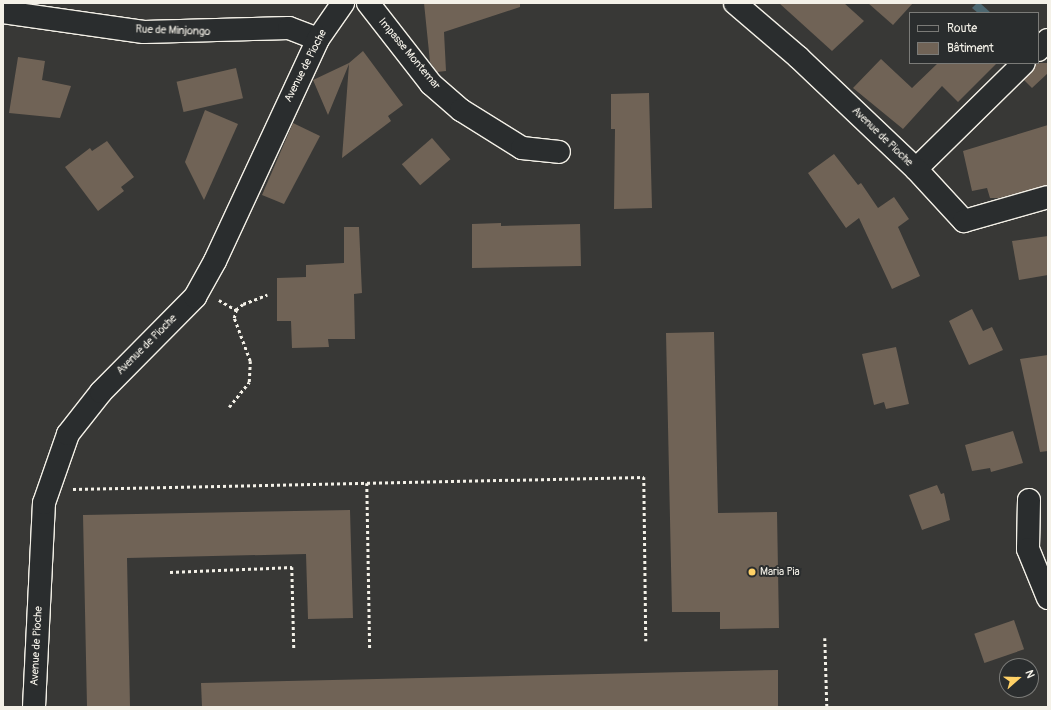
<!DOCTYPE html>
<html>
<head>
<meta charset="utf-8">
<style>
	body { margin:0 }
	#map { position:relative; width:1051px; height:710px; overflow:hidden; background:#383836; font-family:Pangolin,sans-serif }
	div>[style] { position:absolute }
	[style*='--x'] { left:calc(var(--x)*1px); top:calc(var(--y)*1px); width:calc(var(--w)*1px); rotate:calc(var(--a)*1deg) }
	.water>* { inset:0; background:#4c6770 }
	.building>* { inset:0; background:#706356; transform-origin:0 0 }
	.path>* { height:2.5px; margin-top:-1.25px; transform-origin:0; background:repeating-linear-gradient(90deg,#f4f1e8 0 3px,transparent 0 6px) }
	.roads { filter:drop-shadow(1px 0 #f4f1e8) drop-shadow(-1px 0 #f4f1e8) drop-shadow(0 1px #f4f1e8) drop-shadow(0 -1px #f4f1e8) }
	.street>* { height:22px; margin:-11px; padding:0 11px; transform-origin:11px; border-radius:11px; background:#2a2d2e }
	.dots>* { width:11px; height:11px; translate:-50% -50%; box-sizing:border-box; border:2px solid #2a2d2e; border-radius:50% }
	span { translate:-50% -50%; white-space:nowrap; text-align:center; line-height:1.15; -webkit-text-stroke:4px #2a2d2e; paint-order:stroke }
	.street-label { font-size:11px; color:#f4f1e8 }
	.poi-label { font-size:11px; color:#f4f1e8 }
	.left { translate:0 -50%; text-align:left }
	.frame { position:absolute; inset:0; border:4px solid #f4f1e8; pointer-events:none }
	.legend { position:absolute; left:909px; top:12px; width:130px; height:52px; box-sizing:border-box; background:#2a2d2e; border:1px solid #7b7b78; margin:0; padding:5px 7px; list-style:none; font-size:12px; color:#f4f1e8 }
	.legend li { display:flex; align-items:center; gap:8px; height:20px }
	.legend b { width:20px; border:1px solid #7b7b78 }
	.north { position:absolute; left:999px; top:658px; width:40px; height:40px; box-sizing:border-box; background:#2a2d2e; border:1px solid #7b7b78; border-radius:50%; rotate:70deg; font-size:11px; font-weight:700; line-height:16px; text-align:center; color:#f4f1e8 }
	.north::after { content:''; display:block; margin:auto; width:14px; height:18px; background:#ffd166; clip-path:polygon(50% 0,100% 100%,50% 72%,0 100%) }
</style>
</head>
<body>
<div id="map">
	<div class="water">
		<div style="clip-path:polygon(977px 3px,980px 3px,991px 13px,978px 13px,972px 8px)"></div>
	</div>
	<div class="building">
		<div style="clip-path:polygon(424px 3px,520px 3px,520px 7px,444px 32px,446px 71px,437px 72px,430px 62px)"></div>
		<div style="clip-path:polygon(779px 3px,844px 3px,864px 21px,832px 51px)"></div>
		<div style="clip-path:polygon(868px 3px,913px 3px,893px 25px)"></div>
		<div style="clip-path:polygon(363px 51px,403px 105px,388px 116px,391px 121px,342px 158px,349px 64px,328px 115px,313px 80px,349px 63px)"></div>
		<div style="clip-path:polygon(18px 57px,45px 61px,42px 80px,71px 86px,60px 118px,9px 113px)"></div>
		<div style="clip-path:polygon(881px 59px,912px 88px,938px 63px,997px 63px,958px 102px,942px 86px,903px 129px,853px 88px)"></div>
		<div style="clip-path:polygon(1036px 63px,1048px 63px,1048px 73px,1032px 88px,1024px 80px)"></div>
		<div style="left:236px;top:68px;width:31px;height:61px;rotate:77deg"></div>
		<div style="clip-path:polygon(649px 93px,652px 208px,614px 209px,615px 129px,611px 129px,611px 94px)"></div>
		<div style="clip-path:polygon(205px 110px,238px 124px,204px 200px,185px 162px)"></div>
		<div style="clip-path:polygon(293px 123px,320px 136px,284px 204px,262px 195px)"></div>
		<div style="clip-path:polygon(1048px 125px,1048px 185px,999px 198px,990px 198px,987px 188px,972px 191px,963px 151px)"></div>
		<div style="left:432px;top:138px;width:28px;height:40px;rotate:49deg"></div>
		<div style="clip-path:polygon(107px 141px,134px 177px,121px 187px,124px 191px,98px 211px,65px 167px,90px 148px,92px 151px)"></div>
		<div style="clip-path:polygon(834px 154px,858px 185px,861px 183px,878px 208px,894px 197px,909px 219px,898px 227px,920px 276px,892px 289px,859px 218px,846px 228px,808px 173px)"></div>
		<div style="clip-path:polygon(501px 223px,501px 226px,580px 224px,581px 266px,472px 268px,472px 224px)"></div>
		<div style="clip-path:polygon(344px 227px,359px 227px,362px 293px,354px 294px,355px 339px,328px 339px,329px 347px,292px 348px,291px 321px,277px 321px,277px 278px,306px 277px,306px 265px,344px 263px)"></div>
		<div style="clip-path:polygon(1048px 236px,1048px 275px,1019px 280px,1012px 241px)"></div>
		<div style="clip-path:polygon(972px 309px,983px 331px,992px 327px,1003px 350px,969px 365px,949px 321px)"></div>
		<div style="clip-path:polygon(714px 332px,718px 513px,777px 512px,779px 628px,720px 629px,720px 612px,672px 612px,666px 333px)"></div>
		<div style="clip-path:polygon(896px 347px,909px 404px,886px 409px,884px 402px,874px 405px,862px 354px)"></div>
		<div style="clip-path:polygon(1048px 355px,1048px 451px,1040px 452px,1020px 359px)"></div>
		<div style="clip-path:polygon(1013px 431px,1023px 463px,991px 472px,990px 468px,972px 471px,965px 445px)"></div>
		<div style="clip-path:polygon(937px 485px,941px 494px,944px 493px,950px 520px,922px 530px,909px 495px)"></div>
		<div style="clip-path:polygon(350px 510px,353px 618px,308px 619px,306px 554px,127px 558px,130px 707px,87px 707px,83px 515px)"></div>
		<div style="left:1014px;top:620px;width:31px;height:42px;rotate:71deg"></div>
		<div style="clip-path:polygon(778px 670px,778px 707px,202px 707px,201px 683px)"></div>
	</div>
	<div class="path">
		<div style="--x:219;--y:300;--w:20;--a:30"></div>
		<div style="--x:229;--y:407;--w:32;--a:-51"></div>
		<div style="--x:249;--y:382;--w:21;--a:-87"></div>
		<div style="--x:250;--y:361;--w:46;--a:-110.4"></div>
		<div style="--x:234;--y:318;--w:8;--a:-76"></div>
		<div style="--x:236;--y:310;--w:9;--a:-41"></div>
		<div style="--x:243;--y:304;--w:26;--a:-21"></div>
		<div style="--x:367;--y:483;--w:165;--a:89"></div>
		<div style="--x:73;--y:489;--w:571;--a:-1.2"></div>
		<div style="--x:644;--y:477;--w:164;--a:89.3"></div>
		<div style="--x:170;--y:572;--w:122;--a:-2.3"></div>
		<div style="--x:292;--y:567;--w:83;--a:88.6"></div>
		<div style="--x:825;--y:638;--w:69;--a:88.3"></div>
	</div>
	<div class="roads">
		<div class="street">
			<div style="--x:368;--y:3;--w:103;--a:52.1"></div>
			<div style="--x:431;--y:84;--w:40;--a:41"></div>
			<div style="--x:461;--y:110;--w:72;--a:31.9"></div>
			<div style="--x:522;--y:148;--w:37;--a:6"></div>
			<div style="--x:735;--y:3;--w:83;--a:40.6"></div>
			<div style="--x:798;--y:57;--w:163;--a:43.5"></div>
			<div style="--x:916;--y:169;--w:151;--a:-44.5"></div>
			<div style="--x:3;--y:12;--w:142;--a:8.1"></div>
			<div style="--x:144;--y:32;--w:145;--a:-1.6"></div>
			<div style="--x:289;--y:28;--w:31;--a:21"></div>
			<div style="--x:1038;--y:50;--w:14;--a:-45"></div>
			<div style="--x:916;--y:169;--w:71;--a:47.3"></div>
			<div style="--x:964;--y:221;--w:87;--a:-15.9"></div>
			<div style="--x:1029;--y:500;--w:49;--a:91.2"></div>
			<div style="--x:1028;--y:549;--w:53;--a:67.8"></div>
			<div style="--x:34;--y:707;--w:204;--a:-87.2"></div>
			<div style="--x:44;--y:503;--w:73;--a:-70.8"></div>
			<div style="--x:68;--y:434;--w:53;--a:-51.8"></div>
			<div style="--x:101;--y:392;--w:134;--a:-45.3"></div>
			<div style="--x:195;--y:297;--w:41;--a:-60.9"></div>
			<div style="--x:215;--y:261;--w:245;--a:-65.1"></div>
			<div style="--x:318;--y:39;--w:44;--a:-55.2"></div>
		</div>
	</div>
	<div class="dots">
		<div style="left:752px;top:572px;background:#ffd166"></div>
	</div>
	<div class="street-label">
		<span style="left:173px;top:31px;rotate:2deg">Rue de Minjongo</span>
		<span style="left:409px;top:54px;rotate:50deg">Impasse Montemar</span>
		<span style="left:306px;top:66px;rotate:-63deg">Avenue de Pioche</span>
		<span style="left:882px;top:137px;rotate:44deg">Avenue de Pioche</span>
		<span style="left:147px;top:345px;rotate:-45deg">Avenue de Pioche</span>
		<span style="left:37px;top:646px;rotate:-87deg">Avenue de Pioche</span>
	</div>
	<div class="poi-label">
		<span class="left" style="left:760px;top:572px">Maria Pia</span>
	</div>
	<div class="frame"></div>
	<ul class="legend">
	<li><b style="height:5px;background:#2a2d2e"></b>Route</li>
	<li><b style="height:11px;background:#706356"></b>Bâtiment</li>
	</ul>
	<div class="north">N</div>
</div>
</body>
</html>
